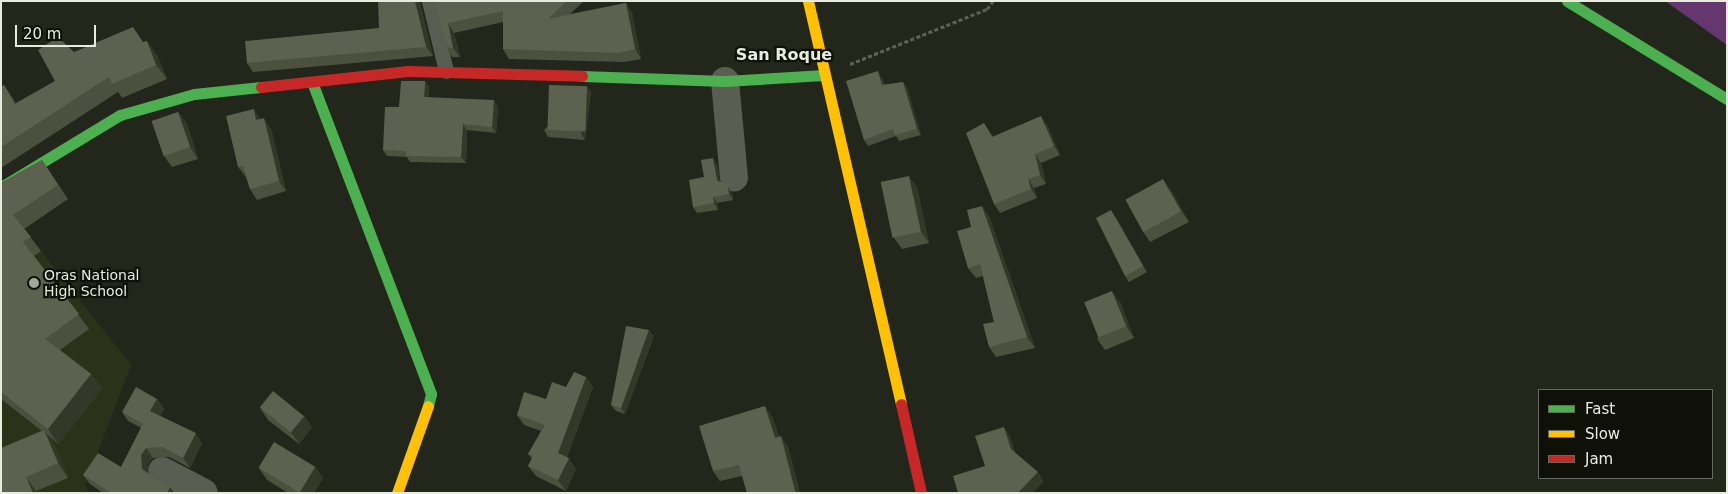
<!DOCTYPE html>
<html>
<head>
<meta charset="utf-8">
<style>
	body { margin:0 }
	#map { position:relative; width:1728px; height:494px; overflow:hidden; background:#23261a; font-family:"DejaVu Sans",sans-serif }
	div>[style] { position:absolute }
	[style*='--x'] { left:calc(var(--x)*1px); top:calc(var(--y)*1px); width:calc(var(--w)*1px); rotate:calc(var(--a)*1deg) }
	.built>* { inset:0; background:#2c3219 }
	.forest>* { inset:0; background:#64386e }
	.path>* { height:3px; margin-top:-1.5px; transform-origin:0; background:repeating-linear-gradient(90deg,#5d6056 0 4px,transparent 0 6.5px) }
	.lane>* { height:15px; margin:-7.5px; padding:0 7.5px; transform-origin:7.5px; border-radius:7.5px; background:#5a5e52 }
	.street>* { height:28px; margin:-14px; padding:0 14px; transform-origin:14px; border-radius:14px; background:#5a5e52 }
	.fast>* { height:11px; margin:-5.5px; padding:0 5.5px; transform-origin:5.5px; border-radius:5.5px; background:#4caf50 }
	.slow>* { height:11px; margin:-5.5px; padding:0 5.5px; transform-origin:5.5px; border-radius:5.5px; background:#ffc107 }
	.jam>* { height:11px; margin:-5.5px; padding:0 5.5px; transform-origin:5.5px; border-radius:5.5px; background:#c62828 }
	.wall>* { inset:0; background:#4c503e }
	.shaded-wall>* { inset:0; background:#343828 }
	.building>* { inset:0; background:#5d614f; transform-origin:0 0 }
	.dots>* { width:14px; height:14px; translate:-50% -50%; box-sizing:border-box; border:2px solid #0f1109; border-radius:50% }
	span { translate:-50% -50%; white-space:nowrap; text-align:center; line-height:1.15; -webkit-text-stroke:4.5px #0f1109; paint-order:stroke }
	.poi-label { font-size:14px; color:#e8ecdf }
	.left { translate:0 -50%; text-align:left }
	.quarter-label { font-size:16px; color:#e8ecdf; font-weight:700 }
	.frame { position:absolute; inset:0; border:2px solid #e8ecdf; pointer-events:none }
	.legend { position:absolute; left:1538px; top:389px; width:175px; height:90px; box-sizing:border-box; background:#0f1109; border:1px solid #66695f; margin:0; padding:6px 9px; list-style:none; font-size:15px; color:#e8ecdf }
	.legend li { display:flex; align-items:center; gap:10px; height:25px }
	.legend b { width:25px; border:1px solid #66695f }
	.scale { position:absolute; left:15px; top:25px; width:81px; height:22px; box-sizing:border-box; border:2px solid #e8ecdf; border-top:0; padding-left:6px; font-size:15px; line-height:18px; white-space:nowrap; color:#e8ecdf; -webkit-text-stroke:4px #0f1109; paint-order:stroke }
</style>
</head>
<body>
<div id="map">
	<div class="built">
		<div style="clip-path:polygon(1px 200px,131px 365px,85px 486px,89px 493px,1px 493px)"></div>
	</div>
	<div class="forest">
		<div style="clip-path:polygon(1665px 1px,1727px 1px,1727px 45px)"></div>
	</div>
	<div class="path">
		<div style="--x:850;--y:64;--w:148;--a:-21.9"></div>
		<div style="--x:987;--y:9;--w:10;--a:-53"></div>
	</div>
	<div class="lane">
		<div style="--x:429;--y:1;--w:72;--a:76.3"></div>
	</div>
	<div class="street">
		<div style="--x:725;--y:81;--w:97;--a:84.7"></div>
		<div style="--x:162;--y:471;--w:47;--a:27.6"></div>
	</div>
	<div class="fast">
		<div style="--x:1567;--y:1;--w:188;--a:31.5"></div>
		<div style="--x:582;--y:76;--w:143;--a:2"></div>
		<div style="--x:725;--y:81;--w:99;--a:-3.5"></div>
		<div style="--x:312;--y:82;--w:334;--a:69.1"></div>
		<div style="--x:431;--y:394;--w:12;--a:104"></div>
		<div style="--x:1;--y:187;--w:139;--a:-31.2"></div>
		<div style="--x:120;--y:115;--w:77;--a:-15.8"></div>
		<div style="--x:194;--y:94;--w:67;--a:-6"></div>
	</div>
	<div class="slow">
		<div style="--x:808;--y:1;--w:414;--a:77"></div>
		<div style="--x:397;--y:493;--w:92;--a:-70.4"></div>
	</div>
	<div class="jam">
		<div style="--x:261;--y:87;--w:148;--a:-6.2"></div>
		<div style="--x:408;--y:71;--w:174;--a:1.6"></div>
		<div style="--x:901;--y:404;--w:91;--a:77.3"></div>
	</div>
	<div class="wall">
		<div style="clip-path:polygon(434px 1px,584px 1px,570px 14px,626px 3px,632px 13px,641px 59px,624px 62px,509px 59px,503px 49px,503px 22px,454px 33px,460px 57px,452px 57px,446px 47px)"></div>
		<div style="clip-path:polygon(420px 3px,433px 56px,253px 72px,247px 63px,379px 28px)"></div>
		<div style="clip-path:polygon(143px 42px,157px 55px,167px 79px,122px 98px,118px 92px,1px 168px,1px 87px,4px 85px,16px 103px,55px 81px,74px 52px)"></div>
		<div style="clip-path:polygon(882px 78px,885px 85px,903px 82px,907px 88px,921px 135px,899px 141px,896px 136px,868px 146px,864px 140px)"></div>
		<div style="clip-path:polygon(425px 81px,429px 87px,428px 97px,498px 107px,496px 133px,467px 130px,466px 163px,410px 162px,407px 157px,387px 156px,383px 150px,399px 107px)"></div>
		<div style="clip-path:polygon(587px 86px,591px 92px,585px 140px,548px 137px,544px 130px)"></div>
		<div style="clip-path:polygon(178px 112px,187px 124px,198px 159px,172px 167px,164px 156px)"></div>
		<div style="clip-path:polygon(261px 119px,271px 129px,286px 191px,257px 200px,250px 189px,246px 177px,238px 167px)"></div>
		<div style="clip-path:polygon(984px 123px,993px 137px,1047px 125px,1060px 155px,1041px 163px,1046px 184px,1034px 188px,1037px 198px,1000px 213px,994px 204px)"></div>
		<div style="clip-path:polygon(42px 160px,68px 199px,24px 229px,41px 251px,34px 256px,89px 329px,60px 350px,91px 374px,102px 389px,58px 444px,47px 434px,54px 445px,68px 478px,36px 491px,1px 493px,42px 431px,1px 399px,1px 183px)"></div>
		<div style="clip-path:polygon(717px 164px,720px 183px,732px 193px,733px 200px,717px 203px,718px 210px,697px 213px,693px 207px,704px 177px)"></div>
		<div style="clip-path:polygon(917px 187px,929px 243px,902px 249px,894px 238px)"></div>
		<div style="clip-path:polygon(1171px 190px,1189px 222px,1150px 242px,1142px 230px)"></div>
		<div style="clip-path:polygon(989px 216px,1035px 348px,996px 357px,989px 347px,994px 322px,983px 276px,976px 278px,968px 268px,971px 227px)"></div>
		<div style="clip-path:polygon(1115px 216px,1147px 272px,1129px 282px,1125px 276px)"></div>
		<div style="clip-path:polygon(1120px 302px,1134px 338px,1105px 350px,1097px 339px)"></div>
		<div style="clip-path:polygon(654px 336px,625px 414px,616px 411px,611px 405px)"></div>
		<div style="clip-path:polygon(586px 377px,593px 387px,567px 457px,576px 469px,566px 491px,536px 476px,528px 466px,532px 459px,528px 454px,541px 431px,524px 425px,517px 415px,546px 399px,566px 387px)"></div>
		<div style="clip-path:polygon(157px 399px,164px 409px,160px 416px,202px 443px,190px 468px,169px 457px,153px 458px,148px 464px,148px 473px,170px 487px,174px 493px,103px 493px,90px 484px,83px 475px,121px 467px,141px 428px,128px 421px,122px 412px)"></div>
		<div style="clip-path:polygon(260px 408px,304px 416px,312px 427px,299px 444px,268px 420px)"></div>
		<div style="clip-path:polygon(772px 416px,779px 437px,788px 447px,800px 493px,747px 493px,742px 476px,720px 481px,713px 471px)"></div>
		<div style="clip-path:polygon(315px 467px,323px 478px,314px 493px,288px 493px,267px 480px,259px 468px)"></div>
	</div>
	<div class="shaded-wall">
		<div style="clip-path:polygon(415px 1px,420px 1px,420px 3px,433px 56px,426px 47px)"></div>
		<div style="clip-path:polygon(626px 3px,632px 13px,641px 59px,635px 49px)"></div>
		<div style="clip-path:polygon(448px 23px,454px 33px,460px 57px,453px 48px)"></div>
		<div style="clip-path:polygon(147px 41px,157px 55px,167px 79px,156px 65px)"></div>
		<div style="clip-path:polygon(878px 71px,882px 78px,887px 91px,882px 85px)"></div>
		<div style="clip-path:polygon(425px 81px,429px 87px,428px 103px,424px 97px)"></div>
		<div style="clip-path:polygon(903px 82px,907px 88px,921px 135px,917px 129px)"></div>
		<div style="clip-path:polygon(4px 85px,14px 100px,25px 119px,15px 104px)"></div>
		<div style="clip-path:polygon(587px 86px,591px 92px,585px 140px,581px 134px)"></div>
		<div style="clip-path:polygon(494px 100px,498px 107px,496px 133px,492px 127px)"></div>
		<div style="clip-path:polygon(254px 109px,261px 120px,256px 120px)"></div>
		<div style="clip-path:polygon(178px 112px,187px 124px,198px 159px,190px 147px)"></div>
		<div style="clip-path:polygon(1041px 116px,1047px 125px,1060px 155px,1054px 146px)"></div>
		<div style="clip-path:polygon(264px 118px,271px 129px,286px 191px,279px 181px)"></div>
		<div style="clip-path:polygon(463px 124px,467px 130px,466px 163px,461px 157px)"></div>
		<div style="clip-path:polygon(1035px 154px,1041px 163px,1046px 184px,1040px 175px)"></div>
		<div style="clip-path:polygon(713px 158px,717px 164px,721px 187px,717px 180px)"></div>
		<div style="clip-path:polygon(909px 176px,917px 187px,929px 243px,921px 232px)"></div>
		<div style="clip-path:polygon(1028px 179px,1034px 188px,1037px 198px,1031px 189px)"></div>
		<div style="clip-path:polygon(1163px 179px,1171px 190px,1189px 222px,1181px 211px)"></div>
		<div style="clip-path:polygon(728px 187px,732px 193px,733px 200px,729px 194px)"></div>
		<div style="clip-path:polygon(713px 197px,717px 203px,718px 210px,714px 203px)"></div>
		<div style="clip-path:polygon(982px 206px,989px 216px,1035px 348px,1027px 337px)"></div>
		<div style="clip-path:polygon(1111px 210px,1115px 216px,1147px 272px,1143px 266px)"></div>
		<div style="clip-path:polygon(1112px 291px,1120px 302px,1134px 338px,1126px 326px)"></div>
		<div style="clip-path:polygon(649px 330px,654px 336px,625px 414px,621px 408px)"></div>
		<div style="clip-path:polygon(91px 374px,102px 389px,58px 444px,48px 429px)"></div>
		<div style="clip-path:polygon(586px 377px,593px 387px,565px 463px,558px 453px)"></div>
		<div style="clip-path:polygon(157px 399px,164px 409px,157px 421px,150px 411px)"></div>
		<div style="clip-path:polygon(765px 406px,772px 416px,782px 448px,775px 438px)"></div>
		<div style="clip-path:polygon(304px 416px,312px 427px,299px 444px,291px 432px)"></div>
		<div style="clip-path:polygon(1004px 427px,1010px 436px,1017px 458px,1011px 449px)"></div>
		<div style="clip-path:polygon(44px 430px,54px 445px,68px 478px,58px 463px)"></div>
		<div style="clip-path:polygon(196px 433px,202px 443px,190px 468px,183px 458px)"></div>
		<div style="clip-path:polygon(781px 436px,788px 447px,800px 493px,796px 493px,795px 491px)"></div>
		<div style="clip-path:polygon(146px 448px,153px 458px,148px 464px,149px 479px,142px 469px,141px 455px)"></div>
		<div style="clip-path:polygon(569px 458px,576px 469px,566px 491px,558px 480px)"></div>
		<div style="clip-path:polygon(315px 467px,323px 478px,314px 493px,299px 493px)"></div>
		<div style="clip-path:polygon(1038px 472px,1044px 481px,1033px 493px,1018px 493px)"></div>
		<div style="clip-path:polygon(26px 477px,36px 491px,37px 493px,33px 493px)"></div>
		<div style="clip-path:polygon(170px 487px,174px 493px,167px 493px)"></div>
	</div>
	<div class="building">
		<div style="clip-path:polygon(378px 1px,415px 1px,426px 47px,247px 63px,245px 41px,379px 28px)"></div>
		<div style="clip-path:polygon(434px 1px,567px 1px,548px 19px,626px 3px,635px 49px,618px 53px,503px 49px,503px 11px,448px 23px,453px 48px,446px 47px)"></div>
		<div style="clip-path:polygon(133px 27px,143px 42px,147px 41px,156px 65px,112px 84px,109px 77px,1px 147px,1px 87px,4px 85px,15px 104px,55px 81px,38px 50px,58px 37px,74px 52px)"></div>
		<div style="clip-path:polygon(878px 71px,882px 85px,903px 82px,917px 129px,895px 135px,893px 129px,864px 140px,846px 81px)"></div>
		<div style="clip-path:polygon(401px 81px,425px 81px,424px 97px,494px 100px,492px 127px,463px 124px,461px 157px,406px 156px,406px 151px,383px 150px,385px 107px,399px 107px)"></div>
		<div style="left:549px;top:85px;width:38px;height:45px;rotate:2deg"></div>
		<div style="clip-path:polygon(254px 109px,256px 120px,264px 118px,279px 181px,250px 189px,243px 166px,238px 167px,226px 116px)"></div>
		<div style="left:178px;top:112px;width:37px;height:28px;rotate:71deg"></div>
		<div style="clip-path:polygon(1041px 116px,1054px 146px,1035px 154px,1040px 175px,1028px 179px,1031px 189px,994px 204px,966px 133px,984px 123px,992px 137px)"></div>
		<div style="clip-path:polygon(713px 158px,717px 180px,728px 187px,729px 194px,713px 197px,714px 203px,693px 207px,689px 180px,704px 177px,701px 160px)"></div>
		<div style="clip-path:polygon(42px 160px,58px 185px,13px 215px,31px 237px,23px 242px,79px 314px,45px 339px,91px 374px,48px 429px,1px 392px,1px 183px)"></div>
		<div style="left:909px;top:176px;width:57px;height:29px;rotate:78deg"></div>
		<div style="left:1163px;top:179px;width:37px;height:43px;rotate:61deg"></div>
		<div style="clip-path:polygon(982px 206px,1027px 337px,989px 347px,983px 324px,994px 322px,980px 264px,968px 268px,957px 231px,971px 227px,967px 210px)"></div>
		<div style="clip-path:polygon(1111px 210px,1143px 266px,1125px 276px,1096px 218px)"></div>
		<div style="left:1112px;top:291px;width:38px;height:30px;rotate:68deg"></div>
		<div style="clip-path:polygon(626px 326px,649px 330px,621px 408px,611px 405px)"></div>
		<div style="clip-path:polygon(574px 372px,586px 377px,558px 453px,569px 458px,558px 480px,528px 466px,533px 456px,528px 454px,545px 425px,517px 415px,524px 392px,546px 399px,552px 382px,566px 387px)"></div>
		<div style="clip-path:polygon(136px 387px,157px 399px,150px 411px,196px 433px,183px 458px,162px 447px,146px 448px,141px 455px,142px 469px,170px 487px,167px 493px,111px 493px,83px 475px,98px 453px,121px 467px,147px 416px,143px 424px,122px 412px)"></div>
		<div style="left:273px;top:391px;width:40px;height:21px;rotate:39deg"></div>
		<div style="clip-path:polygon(765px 406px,775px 438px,781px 436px,795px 491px,797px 493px,747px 493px,739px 465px,713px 471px,699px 426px)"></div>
		<div style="clip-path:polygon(1004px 427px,1011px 449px,1038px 472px,1018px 493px,958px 493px,953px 476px,985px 466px,975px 436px)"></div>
		<div style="clip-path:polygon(44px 430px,58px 463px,26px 477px,33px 493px,1px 493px,1px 448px)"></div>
		<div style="left:274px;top:442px;width:48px;height:30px;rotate:31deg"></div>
	</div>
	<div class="dots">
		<div style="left:34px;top:283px;background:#a3a79a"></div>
	</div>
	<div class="poi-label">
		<span class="left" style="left:44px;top:283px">Oras National<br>High School</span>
	</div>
	<div class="quarter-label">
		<span style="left:784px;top:55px">San Roque</span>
	</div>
	<div class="frame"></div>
	<ul class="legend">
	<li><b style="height:6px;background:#4caf50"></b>Fast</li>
	<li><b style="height:6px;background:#ffc107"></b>Slow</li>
	<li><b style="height:6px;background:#c62828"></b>Jam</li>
	</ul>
	<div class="scale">20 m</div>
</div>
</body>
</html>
